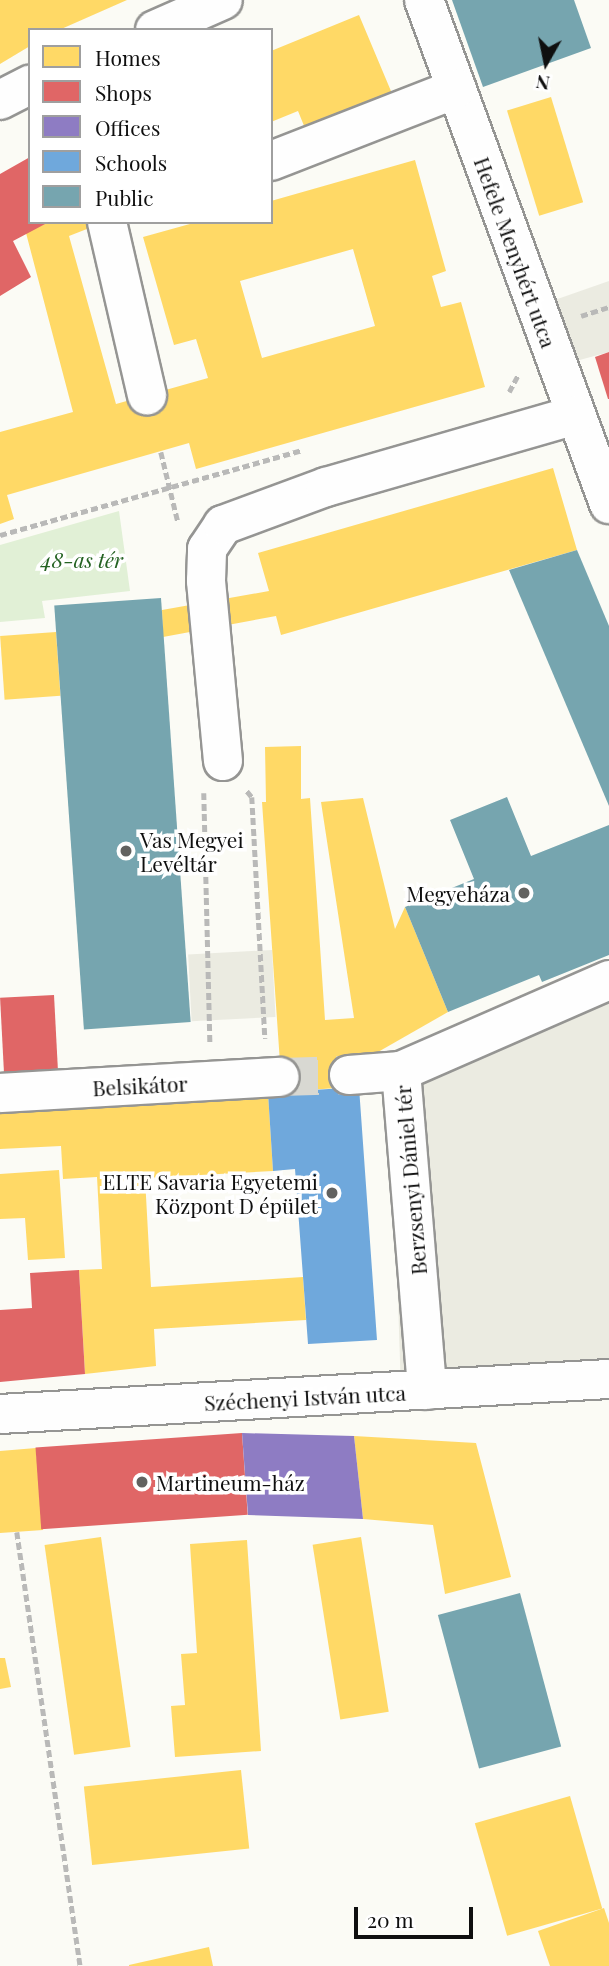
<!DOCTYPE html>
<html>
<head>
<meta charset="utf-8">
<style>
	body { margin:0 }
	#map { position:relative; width:609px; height:1966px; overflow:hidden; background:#fbfbf5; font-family:"Playfair Display",serif }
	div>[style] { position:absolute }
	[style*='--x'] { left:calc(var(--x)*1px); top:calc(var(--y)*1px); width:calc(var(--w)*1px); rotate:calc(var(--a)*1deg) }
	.green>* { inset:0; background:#e1f0d6 }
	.plaza>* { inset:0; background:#ebebe1; transform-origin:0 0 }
	.homes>* { inset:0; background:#ffd966; transform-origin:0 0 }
	.shops>* { inset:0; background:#e06666; transform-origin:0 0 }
	.offices>* { inset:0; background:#8e7cc3 }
	.schools>* { inset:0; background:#6fa8dc }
	.public>* { inset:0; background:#76a5af; transform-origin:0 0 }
	.minor-tunnel>* { height:38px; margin-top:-19px; transform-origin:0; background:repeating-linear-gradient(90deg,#d8d8d2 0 38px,transparent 0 57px) }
	.path>* { height:4.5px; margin-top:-2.25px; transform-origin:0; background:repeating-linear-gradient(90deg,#b9b9b8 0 7px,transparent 0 10.5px) }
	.roads { filter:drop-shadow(2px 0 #959593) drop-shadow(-2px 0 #959593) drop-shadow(0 2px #959593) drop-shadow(0 -2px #959593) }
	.minor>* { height:38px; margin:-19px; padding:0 19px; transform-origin:19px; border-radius:19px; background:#fefefe }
	.dots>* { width:19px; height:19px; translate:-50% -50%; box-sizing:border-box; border:4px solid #fff; border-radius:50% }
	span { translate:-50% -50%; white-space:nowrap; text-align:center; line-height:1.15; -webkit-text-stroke:7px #fff; paint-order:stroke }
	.street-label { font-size:21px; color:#0f0f0f }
	.park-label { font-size:21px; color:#256323; font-style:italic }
	.poi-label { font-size:21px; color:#0f0f0f }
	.left { translate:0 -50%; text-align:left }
	.right { translate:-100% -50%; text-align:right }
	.legend { position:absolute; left:28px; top:28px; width:245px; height:196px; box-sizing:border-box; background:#fff; border:2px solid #9f9f9f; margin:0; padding:9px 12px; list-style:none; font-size:21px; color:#0f0f0f }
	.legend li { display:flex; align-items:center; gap:14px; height:35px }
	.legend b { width:35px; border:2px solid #9f9f9f }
	.north { position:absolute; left:511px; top:28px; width:70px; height:70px; -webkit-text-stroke:5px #fff; paint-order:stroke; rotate:189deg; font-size:19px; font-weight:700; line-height:28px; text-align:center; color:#0f0f0f }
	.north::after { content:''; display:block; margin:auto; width:24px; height:32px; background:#0f0f0f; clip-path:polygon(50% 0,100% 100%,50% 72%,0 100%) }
	.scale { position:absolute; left:354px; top:1907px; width:119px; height:32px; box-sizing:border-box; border:4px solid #0f0f0f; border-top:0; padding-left:9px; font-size:21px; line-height:24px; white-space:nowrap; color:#0f0f0f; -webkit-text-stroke:5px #fff; paint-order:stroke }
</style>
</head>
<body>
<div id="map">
	<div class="green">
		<div style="clip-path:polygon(119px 511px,130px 591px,42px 601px,45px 618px,0 622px,0 545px)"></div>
	</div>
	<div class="plaza">
		<div style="clip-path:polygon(609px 281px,609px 352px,565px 364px,546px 303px)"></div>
		<div style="left:272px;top:950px;width:67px;height:84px;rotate:87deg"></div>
		<div style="clip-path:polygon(609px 965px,609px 1379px,401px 1392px,390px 1055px)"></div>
	</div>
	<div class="homes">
		<div style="clip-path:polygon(0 0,127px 0,59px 30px,30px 30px,30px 46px,0 64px)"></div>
		<div style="clip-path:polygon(359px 15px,396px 103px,309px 138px,298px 111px,271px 122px,271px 51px)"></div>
		<div style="left:551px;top:97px;width:110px;height:46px;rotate:73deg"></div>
		<div style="clip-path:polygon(evenodd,415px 160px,446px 271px,432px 276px,441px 307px,461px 302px,485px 387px,196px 469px,189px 443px,7px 495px,14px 519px,0 524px,0 432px,73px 412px,26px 233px,49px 222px,89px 222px,92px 227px,69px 236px,116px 404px,208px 378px,196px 339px,174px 345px,143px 237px,197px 222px,271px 222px,271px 201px,415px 160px,353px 249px,375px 326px,262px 358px,240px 281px,353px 249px)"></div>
		<div style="clip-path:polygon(553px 468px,577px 550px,281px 635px,276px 616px,163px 637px,162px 610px,269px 591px,258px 553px)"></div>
		<div style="left:56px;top:632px;width:64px;height:56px;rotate:86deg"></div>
		<div style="clip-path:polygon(301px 746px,301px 799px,310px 798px,325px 1020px,354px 1018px,321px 802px,363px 798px,395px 929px,405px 907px,448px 1012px,357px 1064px,350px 1087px,282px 1092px,262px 802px,266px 802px,265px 747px)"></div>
		<div style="clip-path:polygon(268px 1093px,273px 1171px,145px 1178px,151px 1287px,303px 1277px,306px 1320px,154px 1329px,156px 1366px,85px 1374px,79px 1270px,102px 1269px,97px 1177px,63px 1179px,61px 1146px,0 1149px,0 1109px)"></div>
		<div style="clip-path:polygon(59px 1170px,65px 1258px,28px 1260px,25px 1218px,0 1219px,0 1174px)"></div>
		<div style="clip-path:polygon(354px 1436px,476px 1443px,511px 1577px,445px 1594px,433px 1525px,363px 1519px)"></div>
		<div style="clip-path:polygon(36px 1448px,43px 1530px,0 1533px,0 1451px)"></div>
		<div style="left:101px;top:1537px;width:212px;height:57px;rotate:82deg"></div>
		<div style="left:361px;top:1537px;width:177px;height:49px;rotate:81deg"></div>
		<div style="clip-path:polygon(247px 1540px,261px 1751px,175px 1757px,171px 1706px,185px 1705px,181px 1654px,197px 1653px,190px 1544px)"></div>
		<div style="clip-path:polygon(0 1658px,5px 1658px,11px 1687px,0 1689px)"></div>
		<div style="left:241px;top:1770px;width:79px;height:158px;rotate:84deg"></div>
		<div style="left:570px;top:1796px;width:117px;height:99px;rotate:74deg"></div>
		<div style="clip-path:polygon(604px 1908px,609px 1923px,609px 1966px,550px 1966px,538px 1931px)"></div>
		<div style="clip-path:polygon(209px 1947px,213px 1966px,129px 1966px,129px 1965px)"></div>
	</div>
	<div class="shops">
		<div style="clip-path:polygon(30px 157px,30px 222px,49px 222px,13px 241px,31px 277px,0 296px,0 174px)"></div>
		<div style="clip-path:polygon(609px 352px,609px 399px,608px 399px,595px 357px)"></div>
		<div style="left:54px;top:995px;width:85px;height:54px;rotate:87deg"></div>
		<div style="clip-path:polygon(79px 1270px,85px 1374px,0 1382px,0 1310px,32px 1308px,30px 1273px)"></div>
		<div style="left:242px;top:1433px;width:82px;height:207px;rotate:86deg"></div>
	</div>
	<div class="offices">
		<div style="clip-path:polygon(242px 1433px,354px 1436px,363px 1519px,248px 1515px)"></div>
	</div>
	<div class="schools">
		<div style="clip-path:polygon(359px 1087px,377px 1340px,308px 1344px,295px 1169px,273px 1171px,268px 1093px)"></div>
	</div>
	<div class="public">
		<div style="clip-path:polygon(452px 0,574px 0,591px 48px,483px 87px)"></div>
		<div style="clip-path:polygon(577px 550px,609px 626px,609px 806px,509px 570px)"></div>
		<div style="left:161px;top:598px;width:425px;height:107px;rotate:86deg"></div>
		<div style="clip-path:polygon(507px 797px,531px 856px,609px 825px,609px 955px,542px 982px,539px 975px,448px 1012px,405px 907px,474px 879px,450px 820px)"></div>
		<div style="left:520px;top:1593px;width:159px;height:85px;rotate:75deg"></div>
	</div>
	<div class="minor-tunnel">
		<div style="--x:280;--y:1077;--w:69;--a:-1.7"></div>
	</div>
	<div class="path">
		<div style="--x:581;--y:316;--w:29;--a:-18"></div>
		<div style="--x:509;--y:392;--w:19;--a:-62"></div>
		<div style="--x:161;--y:452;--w:72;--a:76.3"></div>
		<div style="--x:0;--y:535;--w:314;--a:-15.7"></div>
		<div style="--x:247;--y:791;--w:8;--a:50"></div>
		<div style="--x:252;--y:797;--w:242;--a:86.9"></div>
		<div style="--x:204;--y:793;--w:249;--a:88.6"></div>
		<div style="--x:17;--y:1532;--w:439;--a:81.7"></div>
	</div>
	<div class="roads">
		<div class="minor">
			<div style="--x:424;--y:0;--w:537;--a:69.84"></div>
			<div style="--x:155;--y:30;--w:74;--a:-23.8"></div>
			<div style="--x:0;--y:100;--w:34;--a:-27"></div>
			<div style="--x:271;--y:161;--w:199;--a:-21.3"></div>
			<div style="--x:107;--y:222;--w:178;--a:77"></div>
			<div style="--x:223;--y:761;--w:181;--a:-95.4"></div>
			<div style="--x:206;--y:581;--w:32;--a:-88"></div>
			<div style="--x:207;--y:549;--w:29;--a:-56"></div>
			<div style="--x:223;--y:525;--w:110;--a:-20.3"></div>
			<div style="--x:326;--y:487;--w:259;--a:-16.1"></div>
			<div style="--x:401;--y:1071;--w:320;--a:85.3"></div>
			<div style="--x:349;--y:1075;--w:52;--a:-4.4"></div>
			<div style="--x:401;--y:1071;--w:227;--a:-23.6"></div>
			<div style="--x:0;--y:1093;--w:280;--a:-3.3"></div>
			<div style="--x:0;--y:1414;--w:610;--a:-3.29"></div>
		</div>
	</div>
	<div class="dots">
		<div style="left:126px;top:851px;background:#626260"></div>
		<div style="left:524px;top:893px;background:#626260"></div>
		<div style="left:332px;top:1193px;background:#626260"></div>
		<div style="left:142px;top:1482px;background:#626260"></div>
	</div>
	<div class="street-label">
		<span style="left:516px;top:252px;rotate:70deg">Hefele Menyhért utca</span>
		<span style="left:140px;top:1085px;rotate:-3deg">Belsikátor</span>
		<span style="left:410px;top:1180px;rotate:-95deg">Berzsenyi Dániel tér</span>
		<span style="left:305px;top:1397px;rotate:-3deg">Széchenyi István utca</span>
	</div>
	<div class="park-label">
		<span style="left:82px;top:559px">48-as tér</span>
	</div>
	<div class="poi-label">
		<span class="left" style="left:140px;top:851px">Vas Megyei<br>Levéltár</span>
		<span class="right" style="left:510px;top:893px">Megyeháza</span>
		<span class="right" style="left:318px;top:1193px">ELTE Savaria Egyetemi<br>Központ D épület</span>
		<span class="left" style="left:156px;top:1482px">Martineum-ház</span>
	</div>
	<ul class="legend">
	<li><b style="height:19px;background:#ffd966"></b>Homes</li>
	<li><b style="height:19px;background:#e06666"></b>Shops</li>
	<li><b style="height:19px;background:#8e7cc3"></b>Offices</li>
	<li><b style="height:19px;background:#6fa8dc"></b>Schools</li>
	<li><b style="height:19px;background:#76a5af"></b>Public</li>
	</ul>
	<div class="north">N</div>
	<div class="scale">20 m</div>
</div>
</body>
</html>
